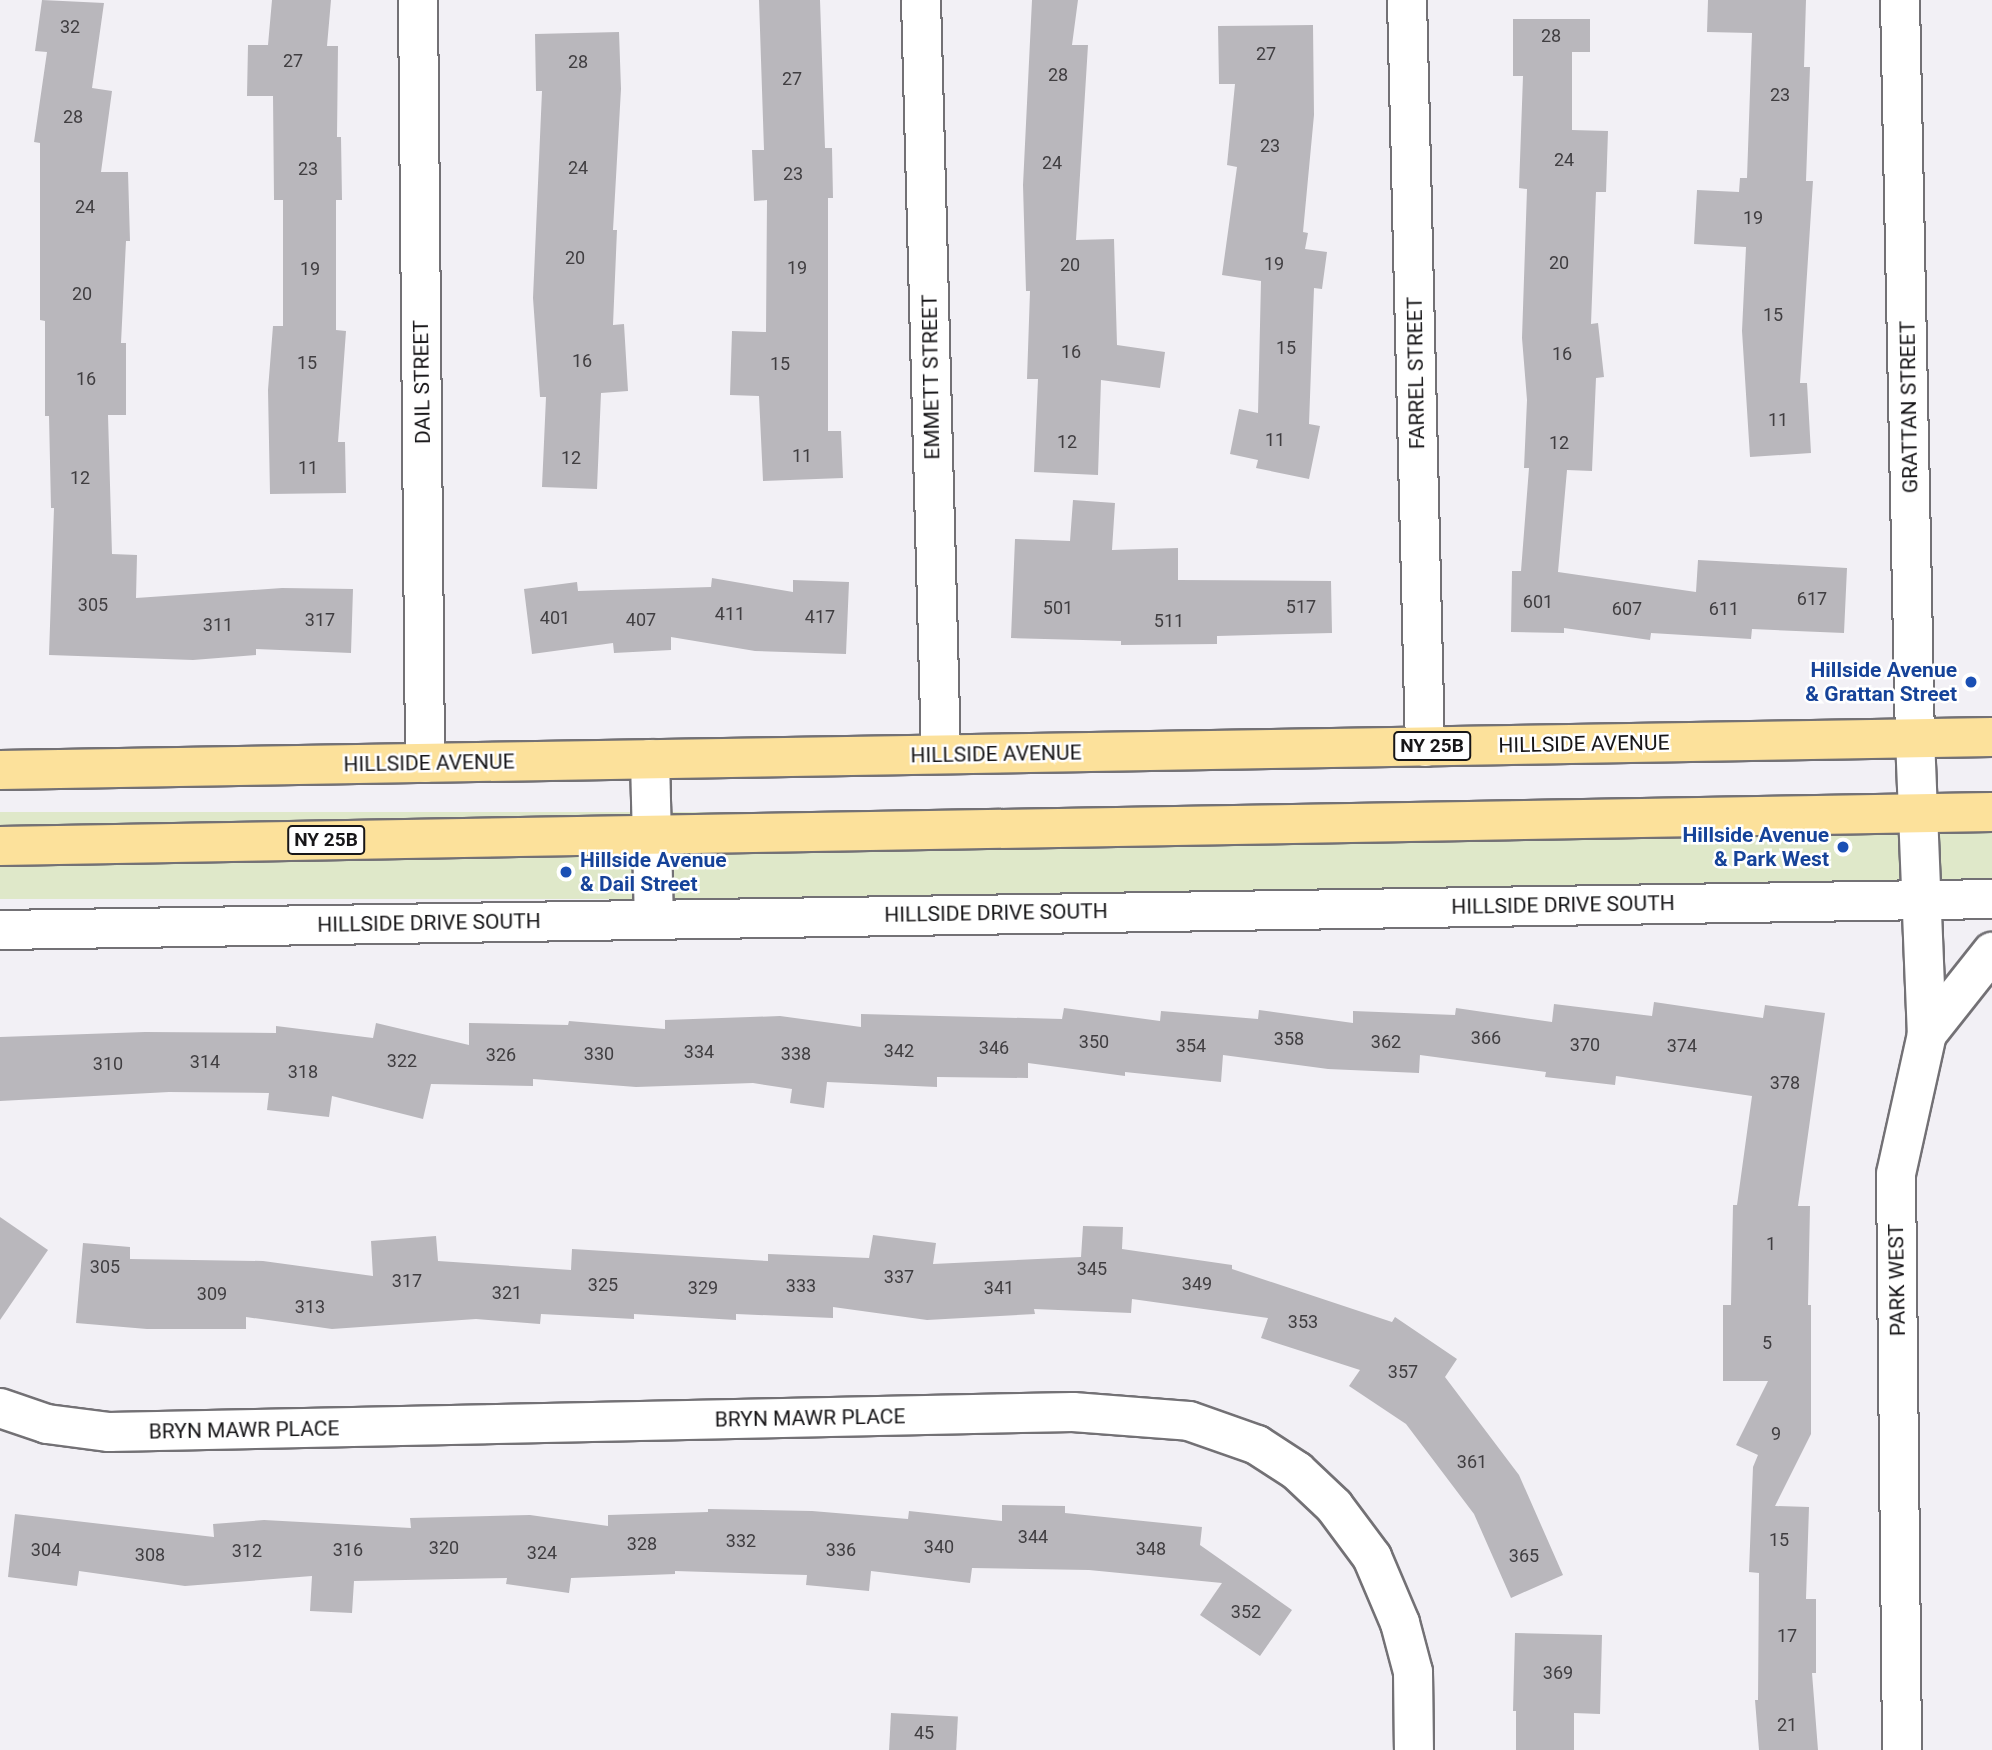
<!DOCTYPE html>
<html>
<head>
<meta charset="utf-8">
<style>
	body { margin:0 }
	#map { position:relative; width:1992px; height:1750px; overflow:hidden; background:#f2f0f5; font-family:Roboto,sans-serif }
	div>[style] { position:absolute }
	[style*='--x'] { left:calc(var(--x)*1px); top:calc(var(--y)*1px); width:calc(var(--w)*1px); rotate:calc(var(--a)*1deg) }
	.green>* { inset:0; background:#dfe8c9; transform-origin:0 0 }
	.building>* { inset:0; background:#b9b7bc; transform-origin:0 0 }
	.roads { filter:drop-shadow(2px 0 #737175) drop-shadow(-2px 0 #737175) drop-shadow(0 2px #737175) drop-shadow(0 -2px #737175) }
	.minor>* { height:38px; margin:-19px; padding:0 19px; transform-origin:19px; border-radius:19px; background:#fff }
	.primary>* { height:38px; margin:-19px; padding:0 19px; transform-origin:19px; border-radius:19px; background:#fce19b }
	.dots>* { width:19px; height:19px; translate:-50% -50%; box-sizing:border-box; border:4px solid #fff; border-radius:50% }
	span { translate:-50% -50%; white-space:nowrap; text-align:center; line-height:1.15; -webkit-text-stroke:5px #fff; paint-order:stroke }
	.number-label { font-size:18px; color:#403e41 }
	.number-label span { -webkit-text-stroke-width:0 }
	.shield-label span { padding:2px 5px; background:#fff; border:2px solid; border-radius:5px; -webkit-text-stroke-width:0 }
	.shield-label { font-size:19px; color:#171618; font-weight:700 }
	.street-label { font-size:21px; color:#171618 }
	.transit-label { font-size:21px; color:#164399; font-weight:700 }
	.right { translate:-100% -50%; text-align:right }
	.left { translate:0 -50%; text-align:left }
</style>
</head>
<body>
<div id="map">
	<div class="green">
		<div style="left:1992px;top:812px;width:87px;height:1992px;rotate:90deg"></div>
	</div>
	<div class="building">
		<div style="clip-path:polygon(42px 0,104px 3px,92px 88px,112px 91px,101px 172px,128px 172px,130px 241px,126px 241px,121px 343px,126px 343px,126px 415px,108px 415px,112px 554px,137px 555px,136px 598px,282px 588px,353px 589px,351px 653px,256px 649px,256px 655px,193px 660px,49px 655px,54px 508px,51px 508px,49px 416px,45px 416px,45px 321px,40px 320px,40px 143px,34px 142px,47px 52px,35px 51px)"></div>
		<div style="clip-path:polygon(272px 0,331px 0,327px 46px,338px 46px,337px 137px,341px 137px,342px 200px,336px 200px,336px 330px,346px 331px,338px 442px,345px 442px,346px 493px,270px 494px,268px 390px,273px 326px,283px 326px,283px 200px,274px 200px,273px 96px,247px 96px,248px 45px,268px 45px)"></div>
		<div style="clip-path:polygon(759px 0,820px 0,825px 148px,832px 148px,833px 198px,828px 198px,828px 431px,841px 431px,843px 478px,763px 481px,759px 396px,730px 395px,732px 331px,766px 332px,767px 200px,754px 201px,752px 150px,764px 150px)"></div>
		<div style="clip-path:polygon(1032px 0,1078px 0,1072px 45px,1088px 45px,1076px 240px,1114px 239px,1117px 345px,1165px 352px,1160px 388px,1101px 380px,1098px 475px,1034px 472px,1038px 379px,1027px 379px,1030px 291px,1026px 291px,1023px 185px)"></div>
		<div style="clip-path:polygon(1708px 0,1806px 0,1804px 67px,1810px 67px,1806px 181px,1813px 181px,1800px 383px,1807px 383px,1811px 453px,1750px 457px,1742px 331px,1746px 247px,1694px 244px,1697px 190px,1739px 192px,1740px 178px,1747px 178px,1752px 33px,1707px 32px)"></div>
		<div style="clip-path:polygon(1513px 19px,1590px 19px,1590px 52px,1572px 52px,1572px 130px,1608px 131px,1606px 192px,1596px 192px,1591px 324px,1598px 323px,1604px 377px,1596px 378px,1592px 471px,1567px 470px,1558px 572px,1696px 592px,1698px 560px,1847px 568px,1844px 633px,1752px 629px,1751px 639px,1651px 633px,1650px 640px,1564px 628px,1564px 633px,1511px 632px,1512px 571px,1521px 571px,1529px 468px,1524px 468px,1527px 400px,1522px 338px,1527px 189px,1519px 188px,1523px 76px,1513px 76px)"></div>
		<div style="clip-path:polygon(1313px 25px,1314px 115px,1303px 232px,1308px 233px,1305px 249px,1327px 252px,1322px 289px,1314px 288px,1309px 424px,1320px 426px,1309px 479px,1256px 468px,1258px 460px,1230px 454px,1239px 409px,1258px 413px,1261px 281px,1222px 275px,1237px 167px,1227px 165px,1235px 84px,1219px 84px,1218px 26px)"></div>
		<div style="clip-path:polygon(619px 32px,621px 89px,613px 230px,617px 230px,613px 325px,624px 324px,628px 391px,601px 393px,597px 489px,542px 487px,546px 397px,540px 397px,533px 298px,542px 91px,536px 91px,535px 34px)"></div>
		<div style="clip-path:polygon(1073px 500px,1115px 503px,1112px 550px,1178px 548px,1178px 580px,1331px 581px,1332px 633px,1217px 636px,1217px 644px,1121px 645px,1121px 641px,1011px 638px,1015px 539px,1070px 541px)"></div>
		<div style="clip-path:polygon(712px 578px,793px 592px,793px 580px,849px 582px,846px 654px,755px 651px,671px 637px,671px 650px,614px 653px,613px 643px,532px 654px,524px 589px,577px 582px,578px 591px,711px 587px)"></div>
		<div style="clip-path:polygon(1654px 1002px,1763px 1018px,1765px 1005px,1825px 1013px,1798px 1206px,1810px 1206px,1808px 1305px,1811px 1305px,1811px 1434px,1775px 1506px,1809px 1507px,1806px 1599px,1816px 1599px,1816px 1673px,1812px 1673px,1818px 1750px,1759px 1750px,1755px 1700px,1758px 1700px,1759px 1573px,1749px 1572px,1753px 1467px,1758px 1455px,1736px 1445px,1768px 1381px,1723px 1381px,1723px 1305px,1731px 1305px,1733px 1205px,1737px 1205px,1752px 1096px,1616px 1076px,1615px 1085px,1545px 1077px,1546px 1072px,1420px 1055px,1419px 1073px,1328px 1069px,1223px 1055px,1221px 1082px,1125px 1072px,1125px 1076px,1028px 1063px,1028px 1078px,937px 1077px,937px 1087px,827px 1082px,824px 1108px,790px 1103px,792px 1089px,753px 1083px,636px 1087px,533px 1079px,533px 1086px,431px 1084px,423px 1119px,332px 1096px,329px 1117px,267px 1110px,269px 1093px,169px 1092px,0 1101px,0 1037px,145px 1032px,276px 1033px,276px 1026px,373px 1038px,376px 1023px,469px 1045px,469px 1023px,568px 1025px,569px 1021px,665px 1029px,665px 1020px,780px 1016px,861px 1027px,861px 1014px,1062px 1019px,1064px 1008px,1160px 1021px,1161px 1011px,1258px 1019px,1259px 1010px,1353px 1023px,1353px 1011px,1455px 1015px,1456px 1008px,1552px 1022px,1554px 1004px,1652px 1016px)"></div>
		<div style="clip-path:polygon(0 1217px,48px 1250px,0 1320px)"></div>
		<div style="clip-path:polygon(1083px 1226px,1123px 1227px,1122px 1249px,1232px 1265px,1232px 1269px,1392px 1322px,1395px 1317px,1457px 1359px,1445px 1377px,1519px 1475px,1563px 1575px,1511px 1598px,1474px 1514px,1406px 1424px,1349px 1386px,1360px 1370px,1261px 1338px,1268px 1318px,1132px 1299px,1131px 1313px,1034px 1309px,1035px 1314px,927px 1320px,833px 1307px,833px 1318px,736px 1314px,736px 1320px,634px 1314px,634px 1319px,541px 1314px,540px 1324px,476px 1319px,332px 1329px,246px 1317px,246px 1329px,147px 1329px,76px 1323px,83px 1243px,130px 1247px,130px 1259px,263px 1261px,373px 1276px,371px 1241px,436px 1236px,438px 1261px,571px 1270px,572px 1249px,768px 1261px,768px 1254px,869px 1258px,873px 1235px,936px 1243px,933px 1264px,1081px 1257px)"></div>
		<div style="clip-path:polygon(1002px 1505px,1065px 1506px,1065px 1513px,1202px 1527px,1200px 1545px,1292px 1610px,1260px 1656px,1200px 1615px,1222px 1583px,1089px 1570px,972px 1568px,970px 1583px,871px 1571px,869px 1591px,806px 1585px,807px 1575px,675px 1571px,675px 1574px,571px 1578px,569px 1593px,506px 1584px,507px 1578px,354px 1581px,352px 1613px,310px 1611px,312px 1576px,185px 1586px,79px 1571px,77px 1586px,8px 1577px,15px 1514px,214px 1537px,213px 1524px,264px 1520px,411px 1528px,410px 1518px,530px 1515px,608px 1526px,608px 1515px,708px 1512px,708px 1509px,812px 1511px,908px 1519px,909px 1511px,1002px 1521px)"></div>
		<div style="clip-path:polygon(1515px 1633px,1602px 1635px,1600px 1714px,1574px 1713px,1574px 1750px,1516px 1750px,1516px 1711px,1513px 1711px)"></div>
		<div style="left:891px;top:1713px;width:67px;height:37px;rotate:3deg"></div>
	</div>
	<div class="roads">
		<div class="minor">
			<div style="--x:418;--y:0;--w:763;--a:89.47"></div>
			<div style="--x:921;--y:0;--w:754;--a:88.48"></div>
			<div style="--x:1407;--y:0;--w:747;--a:88.62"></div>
			<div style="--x:1900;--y:0;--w:738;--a:88.84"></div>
			<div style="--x:1915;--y:738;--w:296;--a:87.7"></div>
			<div style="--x:1927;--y:1034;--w:143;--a:102.5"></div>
			<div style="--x:1896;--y:1174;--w:576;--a:89.4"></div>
			<div style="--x:650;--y:759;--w:160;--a:88.6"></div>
			<div style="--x:0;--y:930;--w:1992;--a:-0.89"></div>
			<div style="--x:1927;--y:1034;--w:105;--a:-51.6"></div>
			<div style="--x:0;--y:1408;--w:50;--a:18.8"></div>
			<div style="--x:47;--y:1424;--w:63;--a:7.4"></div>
			<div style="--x:109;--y:1432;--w:964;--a:-1.19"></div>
			<div style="--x:1073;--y:1412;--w:116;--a:4.4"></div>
			<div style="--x:1189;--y:1421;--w:72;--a:19.4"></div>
			<div style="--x:1257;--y:1445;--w:48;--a:33"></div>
			<div style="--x:1297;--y:1471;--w:51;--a:43.4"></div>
			<div style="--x:1334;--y:1506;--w:64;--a:53.3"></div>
			<div style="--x:1372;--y:1557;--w:72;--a:67"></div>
			<div style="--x:1400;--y:1623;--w:51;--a:75.1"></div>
			<div style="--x:1413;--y:1672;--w:78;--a:89.3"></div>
		</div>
		<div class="primary">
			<div style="--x:0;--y:770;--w:1992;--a:-0.95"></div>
			<div style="--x:0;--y:846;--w:1992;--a:-0.98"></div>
		</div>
	</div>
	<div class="dots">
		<div style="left:1971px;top:682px;background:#1a4fb4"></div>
		<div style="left:1843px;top:847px;background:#1a4fb4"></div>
		<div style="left:566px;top:872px;background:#1a4fb4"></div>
	</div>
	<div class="number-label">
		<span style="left:70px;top:27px">32</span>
		<span style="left:1551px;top:36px">28</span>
		<span style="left:1266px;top:54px">27</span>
		<span style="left:293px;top:61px">27</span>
		<span style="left:578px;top:62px">28</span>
		<span style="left:1058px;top:75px">28</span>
		<span style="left:792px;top:79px">27</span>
		<span style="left:1780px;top:95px">23</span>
		<span style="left:73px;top:117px">28</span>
		<span style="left:1270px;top:146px">23</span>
		<span style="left:1564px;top:160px">24</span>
		<span style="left:1052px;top:163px">24</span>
		<span style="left:578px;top:168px">24</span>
		<span style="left:308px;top:169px">23</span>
		<span style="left:793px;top:174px">23</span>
		<span style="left:85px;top:207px">24</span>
		<span style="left:1753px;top:218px">19</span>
		<span style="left:575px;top:258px">20</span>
		<span style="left:1559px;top:263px">20</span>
		<span style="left:1274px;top:264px">19</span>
		<span style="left:1070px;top:265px">20</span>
		<span style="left:797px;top:268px">19</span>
		<span style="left:310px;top:269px">19</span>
		<span style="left:82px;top:294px">20</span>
		<span style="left:1773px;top:315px">15</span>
		<span style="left:1286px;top:348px">15</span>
		<span style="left:1071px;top:352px">16</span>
		<span style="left:1562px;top:354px">16</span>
		<span style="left:582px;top:361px">16</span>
		<span style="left:307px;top:363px">15</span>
		<span style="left:780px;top:364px">15</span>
		<span style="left:86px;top:379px">16</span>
		<span style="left:1778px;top:420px">11</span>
		<span style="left:1275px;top:440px">11</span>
		<span style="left:1067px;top:442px">12</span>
		<span style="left:1559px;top:443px">12</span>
		<span style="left:802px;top:456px">11</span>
		<span style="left:571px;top:458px">12</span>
		<span style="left:308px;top:468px">11</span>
		<span style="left:80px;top:478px">12</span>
		<span style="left:1812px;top:599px">617</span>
		<span style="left:1538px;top:602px">601</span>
		<span style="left:93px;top:605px">305</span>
		<span style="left:1301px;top:607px">517</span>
		<span style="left:1058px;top:608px">501</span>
		<span style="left:1627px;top:609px">607</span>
		<span style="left:1724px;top:609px">611</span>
		<span style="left:730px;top:614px">411</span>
		<span style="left:820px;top:617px">417</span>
		<span style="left:555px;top:618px">401</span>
		<span style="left:320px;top:620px">317</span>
		<span style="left:641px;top:620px">407</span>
		<span style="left:1169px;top:621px">511</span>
		<span style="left:218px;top:625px">311</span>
		<span style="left:1486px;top:1038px">366</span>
		<span style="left:1289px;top:1039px">358</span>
		<span style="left:1094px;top:1042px">350</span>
		<span style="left:1386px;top:1042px">362</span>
		<span style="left:1585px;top:1045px">370</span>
		<span style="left:1191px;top:1046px">354</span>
		<span style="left:1682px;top:1046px">374</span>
		<span style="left:994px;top:1048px">346</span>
		<span style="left:899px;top:1051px">342</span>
		<span style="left:699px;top:1052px">334</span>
		<span style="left:599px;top:1054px">330</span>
		<span style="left:796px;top:1054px">338</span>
		<span style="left:501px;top:1055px">326</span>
		<span style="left:402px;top:1061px">322</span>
		<span style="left:205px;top:1062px">314</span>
		<span style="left:108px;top:1064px">310</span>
		<span style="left:303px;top:1072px">318</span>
		<span style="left:1785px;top:1083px">378</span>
		<span style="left:1771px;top:1244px">1</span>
		<span style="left:105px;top:1267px">305</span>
		<span style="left:1092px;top:1269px">345</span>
		<span style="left:899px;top:1277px">337</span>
		<span style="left:407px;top:1281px">317</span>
		<span style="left:1197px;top:1284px">349</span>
		<span style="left:603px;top:1285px">325</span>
		<span style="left:801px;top:1286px">333</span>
		<span style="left:703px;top:1288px">329</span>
		<span style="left:999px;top:1288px">341</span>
		<span style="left:507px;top:1293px">321</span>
		<span style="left:212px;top:1294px">309</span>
		<span style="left:310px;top:1307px">313</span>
		<span style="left:1303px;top:1322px">353</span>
		<span style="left:1767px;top:1343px">5</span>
		<span style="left:1403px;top:1372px">357</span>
		<span style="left:1776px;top:1434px">9</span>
		<span style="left:1472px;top:1462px">361</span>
		<span style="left:1033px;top:1537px">344</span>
		<span style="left:1779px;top:1540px">15</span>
		<span style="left:741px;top:1541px">332</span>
		<span style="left:642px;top:1544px">328</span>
		<span style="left:939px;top:1547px">340</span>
		<span style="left:444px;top:1548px">320</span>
		<span style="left:1151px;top:1549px">348</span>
		<span style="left:46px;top:1550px">304</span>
		<span style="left:348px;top:1550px">316</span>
		<span style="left:841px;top:1550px">336</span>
		<span style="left:247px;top:1551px">312</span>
		<span style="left:542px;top:1553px">324</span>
		<span style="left:150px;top:1555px">308</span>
		<span style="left:1524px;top:1556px">365</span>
		<span style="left:1246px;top:1612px">352</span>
		<span style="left:1787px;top:1636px">17</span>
		<span style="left:1558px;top:1673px">369</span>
		<span style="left:1787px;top:1725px">21</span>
		<span style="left:924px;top:1733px">45</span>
	</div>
	<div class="shield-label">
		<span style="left:1432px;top:746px">NY 25B</span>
		<span style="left:326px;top:840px">NY 25B</span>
	</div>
	<div class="street-label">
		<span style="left:1416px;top:373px;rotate:-91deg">FARREL STREET</span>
		<span style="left:931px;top:377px;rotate:-91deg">EMMETT STREET</span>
		<span style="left:422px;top:382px;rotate:-91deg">DAIL STREET</span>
		<span style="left:1909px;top:407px;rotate:-91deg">GRATTAN STREET</span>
		<span style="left:1584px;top:744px;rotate:-1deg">HILLSIDE AVENUE</span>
		<span style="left:996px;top:754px;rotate:-1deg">HILLSIDE AVENUE</span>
		<span style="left:429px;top:763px;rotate:-1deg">HILLSIDE AVENUE</span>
		<span style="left:1563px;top:905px;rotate:-1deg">HILLSIDE DRIVE SOUTH</span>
		<span style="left:996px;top:913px;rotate:-1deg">HILLSIDE DRIVE SOUTH</span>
		<span style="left:429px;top:923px;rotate:-1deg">HILLSIDE DRIVE SOUTH</span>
		<span style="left:1897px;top:1280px;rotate:-91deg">PARK WEST</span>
		<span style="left:810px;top:1418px;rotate:-1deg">BRYN MAWR PLACE</span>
		<span style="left:244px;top:1430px;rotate:-1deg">BRYN MAWR PLACE</span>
	</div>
	<div class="transit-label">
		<span class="right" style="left:1957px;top:682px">Hillside Avenue<br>&amp; Grattan Street</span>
		<span class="right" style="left:1829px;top:847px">Hillside Avenue<br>&amp; Park West</span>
		<span class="left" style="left:580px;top:872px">Hillside Avenue<br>&amp; Dail Street</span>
	</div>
</div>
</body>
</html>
